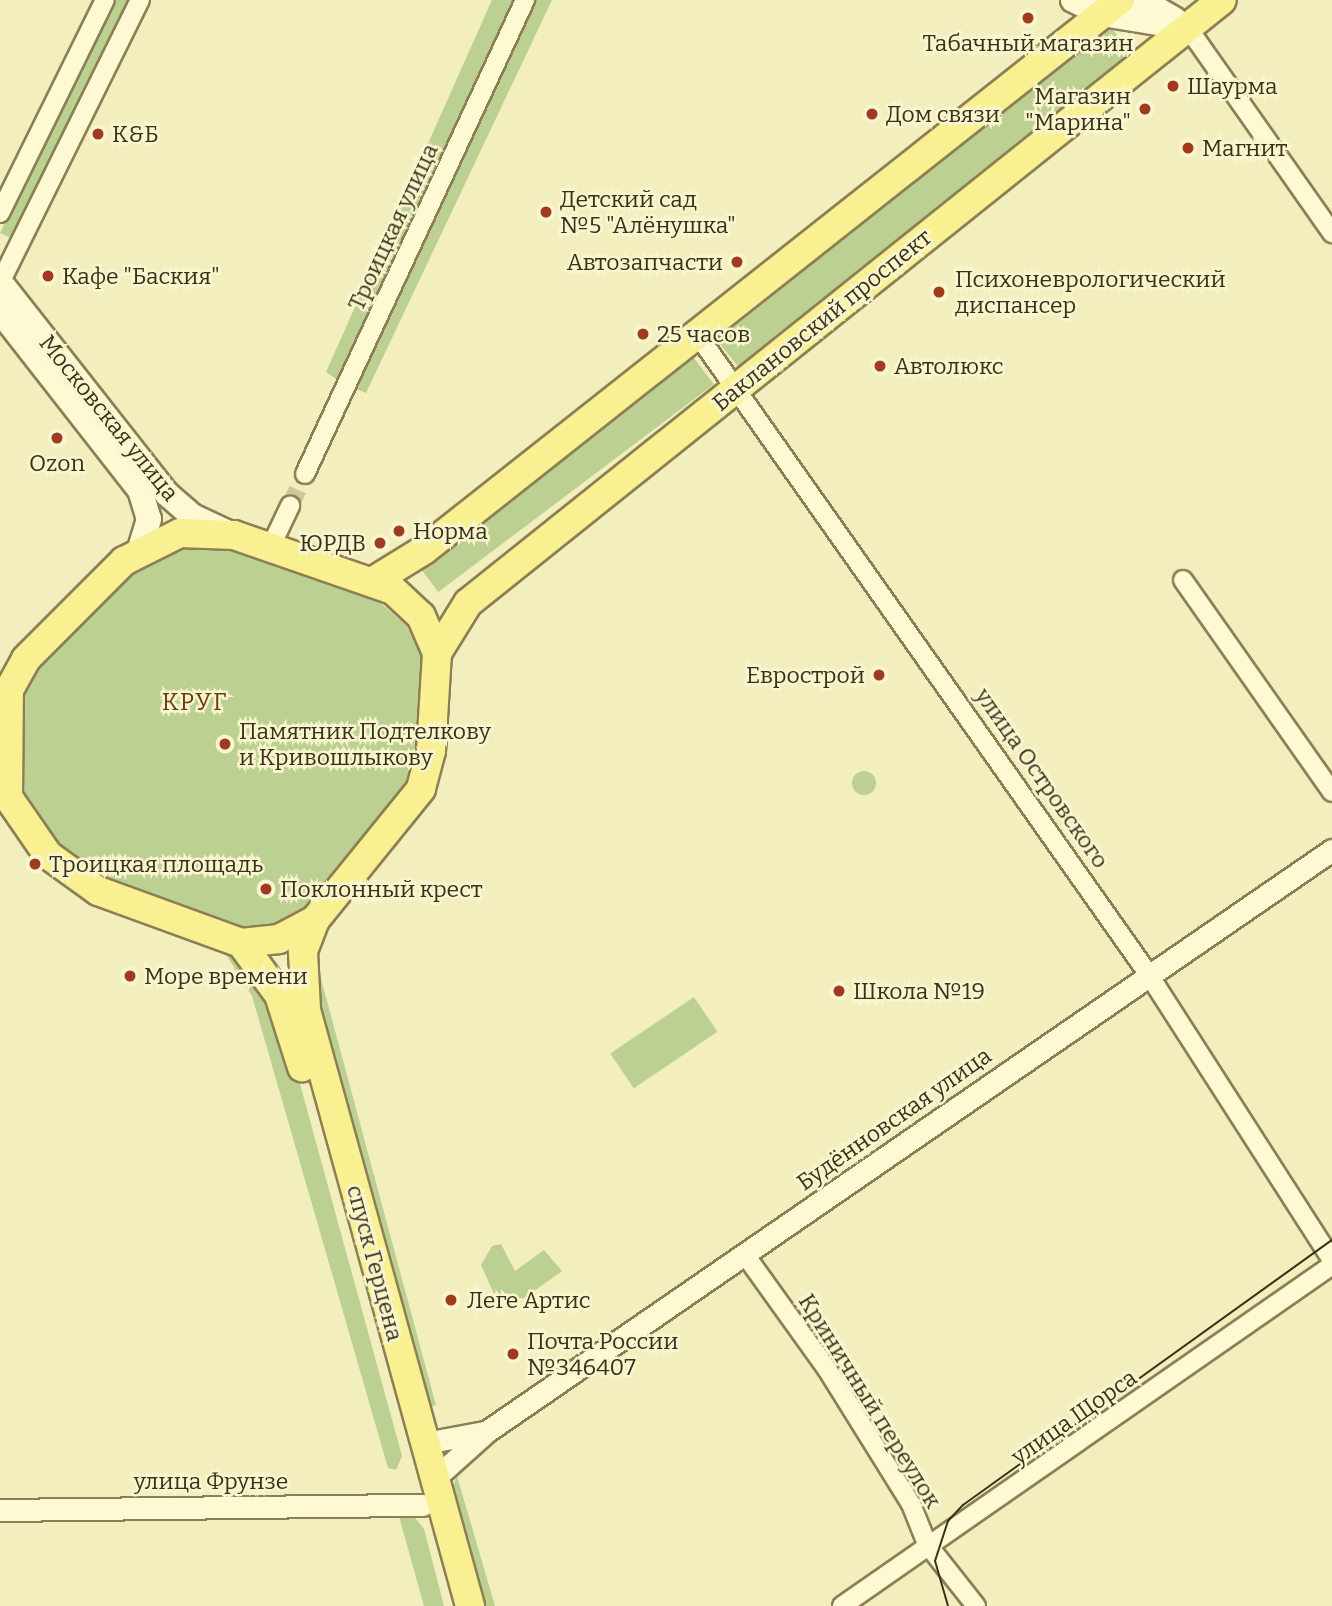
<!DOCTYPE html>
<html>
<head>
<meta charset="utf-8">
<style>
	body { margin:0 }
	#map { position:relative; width:1332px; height:1606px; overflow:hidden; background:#f2eebe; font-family:Bitter,serif }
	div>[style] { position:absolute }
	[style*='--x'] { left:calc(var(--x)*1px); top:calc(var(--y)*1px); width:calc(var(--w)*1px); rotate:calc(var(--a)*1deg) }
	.green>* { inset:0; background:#bcd191; transform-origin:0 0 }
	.round { border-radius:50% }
	.minor-tunnel>* { height:18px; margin-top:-9px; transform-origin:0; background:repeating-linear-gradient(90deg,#cdc89d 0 18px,transparent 0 27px) }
	.roads { filter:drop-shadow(2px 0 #8c7f55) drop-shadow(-2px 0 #8c7f55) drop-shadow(0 2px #8c7f55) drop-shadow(0 -2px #8c7f55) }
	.minor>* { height:18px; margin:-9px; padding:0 9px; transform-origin:9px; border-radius:9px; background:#fcf9d3 }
	.tertiary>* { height:21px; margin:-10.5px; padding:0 10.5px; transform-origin:10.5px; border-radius:10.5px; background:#fcf9d3 }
	.secondary>* { height:24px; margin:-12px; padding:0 12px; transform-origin:12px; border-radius:12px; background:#fcf9d3 }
	.primary>* { height:28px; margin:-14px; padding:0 14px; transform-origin:14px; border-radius:14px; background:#f9f092 }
	.tram>* { height:2px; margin:-1px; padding:0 1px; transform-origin:1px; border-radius:1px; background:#3a311b }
	.dots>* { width:19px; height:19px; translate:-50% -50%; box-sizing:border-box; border:4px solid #f9f6cf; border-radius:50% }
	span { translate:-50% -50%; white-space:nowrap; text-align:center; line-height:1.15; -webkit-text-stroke:5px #f9f6cf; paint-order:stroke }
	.poi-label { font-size:23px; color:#3a311b }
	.left { translate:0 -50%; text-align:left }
	.right { translate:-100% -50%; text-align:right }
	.street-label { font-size:23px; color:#3a311b }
	.neighbourhood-label { font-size:24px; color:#6b3b16; letter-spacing:2px }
</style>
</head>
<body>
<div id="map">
	<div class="green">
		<div style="clip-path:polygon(111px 0,133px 0,16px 240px,0 233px)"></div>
		<div style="clip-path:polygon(492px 0,517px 0,340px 382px,326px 372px)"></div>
		<div style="clip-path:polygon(531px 0,552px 0,366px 393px,352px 387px)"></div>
		<div style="left:1108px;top:24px;width:38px;height:503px;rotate:51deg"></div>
		<div style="left:691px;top:354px;width:38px;height:345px;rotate:53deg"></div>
		<div style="clip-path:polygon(163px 547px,240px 548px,370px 594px,406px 625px,423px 658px,418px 746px,406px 786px,309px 907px,285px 926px,246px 931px,103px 879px,55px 844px,22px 798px,25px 686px,33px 667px,139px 560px)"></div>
		<div class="round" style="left:852px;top:771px;width:24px;height:24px"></div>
		<div style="clip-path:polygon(220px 945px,243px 954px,283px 1022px,402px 1456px,396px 1470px,388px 1468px,252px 996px)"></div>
		<div style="clip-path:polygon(317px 964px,436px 1405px,423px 1410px,312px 1009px)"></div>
		<div style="left:694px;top:997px;width:42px;height:101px;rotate:56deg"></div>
		<div style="clip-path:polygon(501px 1244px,515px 1271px,544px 1250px,562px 1271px,523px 1299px,494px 1294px,481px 1265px,492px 1246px)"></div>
		<div style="clip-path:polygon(457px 1476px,495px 1606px,479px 1606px,448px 1498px)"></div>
		<div style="clip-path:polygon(398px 1513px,412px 1514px,424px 1529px,444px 1606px,424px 1606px)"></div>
	</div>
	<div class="minor-tunnel">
		<div style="--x:290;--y:506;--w:35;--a:-65"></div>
	</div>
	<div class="roads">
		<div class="minor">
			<div style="--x:1188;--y:28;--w:251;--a:54.9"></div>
			<div style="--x:0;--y:213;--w:237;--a:-63.8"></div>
			<div style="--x:0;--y:283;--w:316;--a:-63.7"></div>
			<div style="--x:697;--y:334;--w:784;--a:54.81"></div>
			<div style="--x:1149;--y:975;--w:339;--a:57.3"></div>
			<div style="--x:305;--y:474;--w:523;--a:-65.1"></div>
			<div style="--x:270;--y:548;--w:47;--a:-64.5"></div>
			<div style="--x:1183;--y:580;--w:259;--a:54.9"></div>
			<div style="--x:746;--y:1256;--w:139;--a:54.4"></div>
			<div style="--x:827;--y:1369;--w:159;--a:58.1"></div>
			<div style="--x:911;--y:1504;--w:43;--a:68.2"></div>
			<div style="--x:927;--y:1544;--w:79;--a:51.7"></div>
			<div style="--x:842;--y:1606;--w:597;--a:-34.83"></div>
		</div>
		<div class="tertiary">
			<div style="--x:425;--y:1443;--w:60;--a:-10.6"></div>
			<div style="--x:435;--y:1478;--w:69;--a:-42"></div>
			<div style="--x:486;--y:1432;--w:1027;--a:-34.53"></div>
			<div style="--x:0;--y:1510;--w:423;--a:-0.7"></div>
		</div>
		<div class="secondary">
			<div style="--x:1073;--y:0;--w:32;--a:26"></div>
			<div style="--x:1102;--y:14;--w:87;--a:9.2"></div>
			<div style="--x:1141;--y:0;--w:39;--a:30"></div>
			<div style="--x:0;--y:282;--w:270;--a:51.8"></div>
			<div style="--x:167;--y:494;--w:33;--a:41"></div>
			<div style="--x:192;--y:516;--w:40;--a:25"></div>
			<div style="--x:0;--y:311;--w:227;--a:52"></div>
			<div style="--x:140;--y:490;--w:30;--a:73"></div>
			<div style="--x:149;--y:519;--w:30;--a:107"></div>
		</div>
		<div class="primary">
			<div style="--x:180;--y:533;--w:54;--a:2.1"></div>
			<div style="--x:234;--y:535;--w:168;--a:19.1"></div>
			<div style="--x:393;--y:590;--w:38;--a:43"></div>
			<div style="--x:421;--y:616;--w:40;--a:66.6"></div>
			<div style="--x:437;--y:653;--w:98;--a:93.5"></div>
			<div style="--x:431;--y:751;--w:39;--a:105"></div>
			<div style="--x:421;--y:789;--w:169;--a:129"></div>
			<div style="--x:315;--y:920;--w:41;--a:152.2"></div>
			<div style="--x:279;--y:939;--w:38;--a:174"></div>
			<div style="--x:241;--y:943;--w:152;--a:-160"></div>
			<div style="--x:98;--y:891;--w:62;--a:-144.2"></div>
			<div style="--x:48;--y:855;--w:70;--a:-124.6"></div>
			<div style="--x:8;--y:797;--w:107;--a:-89.5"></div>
			<div style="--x:9;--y:690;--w:35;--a:-61"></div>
			<div style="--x:26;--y:659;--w:139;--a:-45"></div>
			<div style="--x:124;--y:561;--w:63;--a:-26.6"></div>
			<div style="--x:372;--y:582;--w:61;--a:-31.6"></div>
			<div style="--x:424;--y:550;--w:887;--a:-38.32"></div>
			<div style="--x:437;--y:653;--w:59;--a:-58.2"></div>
			<div style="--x:468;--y:603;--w:965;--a:-38.65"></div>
			<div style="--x:315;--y:920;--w:34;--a:111"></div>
			<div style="--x:303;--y:952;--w:58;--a:87"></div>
			<div style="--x:306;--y:1010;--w:618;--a:74.61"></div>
			<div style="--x:241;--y:943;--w:64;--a:53.8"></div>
			<div style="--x:279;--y:995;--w:76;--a:72.3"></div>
		</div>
	</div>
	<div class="tram">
		<div style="--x:948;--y:1606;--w:47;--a:-106.1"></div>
		<div style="--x:935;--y:1561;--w:42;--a:-72"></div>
		<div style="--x:948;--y:1521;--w:22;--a:-47"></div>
		<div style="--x:963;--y:1505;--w:454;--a:-35.7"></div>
	</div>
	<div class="dots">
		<div style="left:1028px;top:18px;background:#a13b1f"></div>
		<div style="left:1173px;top:86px;background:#a13b1f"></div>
		<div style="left:1145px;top:109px;background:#a13b1f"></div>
		<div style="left:872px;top:114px;background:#a13b1f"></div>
		<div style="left:98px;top:134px;background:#a13b1f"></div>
		<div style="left:1188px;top:148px;background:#a13b1f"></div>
		<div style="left:546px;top:212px;background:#a13b1f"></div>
		<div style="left:737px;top:262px;background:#a13b1f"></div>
		<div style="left:48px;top:276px;background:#a13b1f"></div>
		<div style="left:939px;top:292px;background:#a13b1f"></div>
		<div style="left:643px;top:334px;background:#a13b1f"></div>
		<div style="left:880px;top:366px;background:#a13b1f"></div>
		<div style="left:57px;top:438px;background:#a13b1f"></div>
		<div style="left:399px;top:531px;background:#a13b1f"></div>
		<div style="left:380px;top:543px;background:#a13b1f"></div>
		<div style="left:879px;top:675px;background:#a13b1f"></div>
		<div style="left:225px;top:744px;background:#a13b1f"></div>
		<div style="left:35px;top:864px;background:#a13b1f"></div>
		<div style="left:266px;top:889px;background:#a13b1f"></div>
		<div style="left:130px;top:976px;background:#a13b1f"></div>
		<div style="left:839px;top:991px;background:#a13b1f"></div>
		<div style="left:451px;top:1300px;background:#a13b1f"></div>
		<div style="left:513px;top:1354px;background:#a13b1f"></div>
	</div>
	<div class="poi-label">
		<span style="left:1028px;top:43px">Табачный магазин</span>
		<span class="left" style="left:1187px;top:86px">Шаурма</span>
		<span class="right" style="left:1131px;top:109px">Магазин<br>"Марина"</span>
		<span class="left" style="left:886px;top:114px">Дом связи</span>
		<span class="left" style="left:112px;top:134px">К&amp;Б</span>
		<span class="left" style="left:1202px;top:148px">Магнит</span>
		<span class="left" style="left:560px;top:212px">Детский сад<br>№5 "Алёнушка"</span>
		<span class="right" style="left:723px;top:262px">Автозапчасти</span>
		<span class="left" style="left:62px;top:276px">Кафе "Баския"</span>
		<span class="left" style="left:955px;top:292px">Психоневрологический<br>диспансер</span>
		<span class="left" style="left:657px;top:334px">25 часов</span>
		<span class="left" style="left:894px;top:366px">Автолюкс</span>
		<span style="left:57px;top:463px">Ozon</span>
		<span class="left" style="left:413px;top:531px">Норма</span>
		<span class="right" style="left:366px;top:543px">ЮРДВ</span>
		<span class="right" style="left:865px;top:675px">Еврострой</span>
		<span class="left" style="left:239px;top:744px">Памятник Подтелкову<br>и Кривошлыкову</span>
		<span class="left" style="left:49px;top:864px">Троицкая площадь</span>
		<span class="left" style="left:280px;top:889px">Поклонный крест</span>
		<span class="left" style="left:144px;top:976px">Море времени</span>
		<span class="left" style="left:853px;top:991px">Школа №19</span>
		<span class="left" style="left:467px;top:1300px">Леге Артис</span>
		<span class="left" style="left:527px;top:1354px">Почта России<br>№346407</span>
	</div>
	<div class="street-label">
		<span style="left:393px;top:227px;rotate:-65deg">Троицкая улица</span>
		<span style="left:822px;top:320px;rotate:-39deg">Баклановский проспект</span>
		<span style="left:109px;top:418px;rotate:51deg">Московская улица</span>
		<span style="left:1042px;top:778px;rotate:55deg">улица Островского</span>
		<span style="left:894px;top:1119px;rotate:-35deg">Будённовская улица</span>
		<span style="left:375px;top:1263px;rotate:75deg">спуск Герцена</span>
		<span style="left:870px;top:1401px;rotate:58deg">Криничный переулок</span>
		<span style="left:1074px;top:1417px;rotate:-35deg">улица Щорса</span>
		<span style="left:211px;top:1481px">улица Фрунзе</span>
	</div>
	<div class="neighbourhood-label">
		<span style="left:195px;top:703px">КРУГ</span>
	</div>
</div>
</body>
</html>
